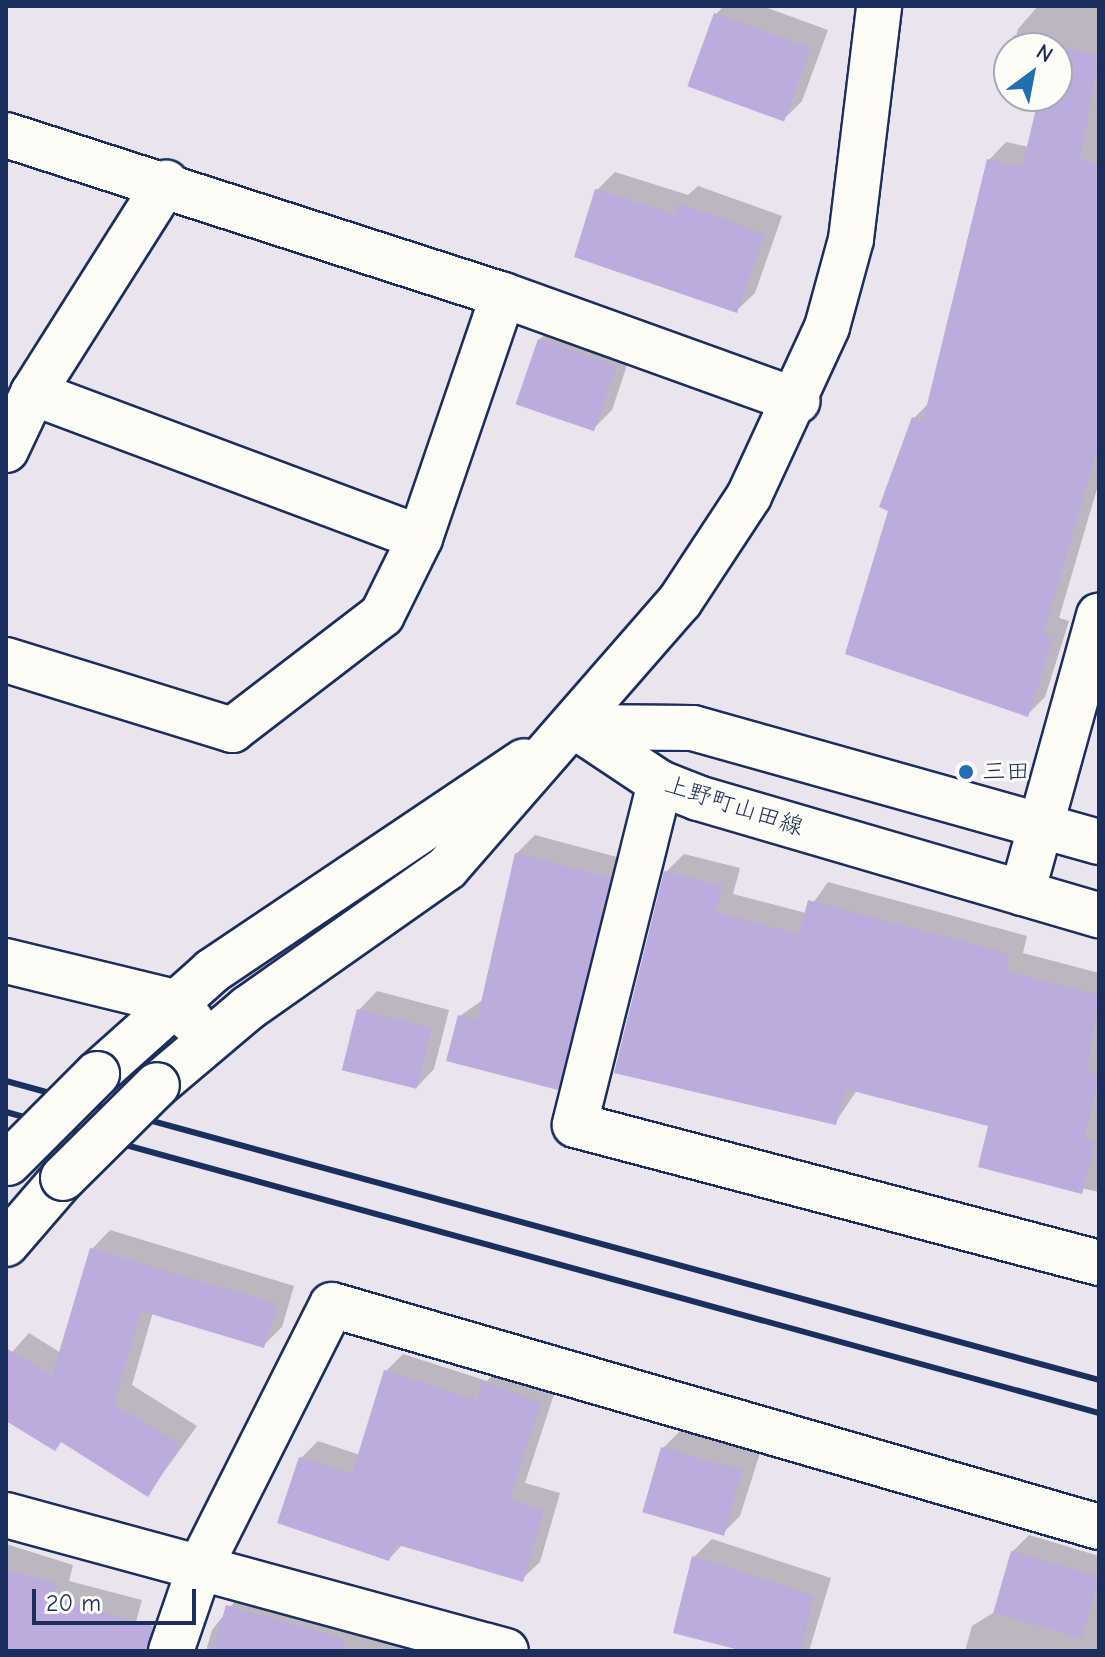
<!DOCTYPE html>
<html>
<head>
<meta charset="utf-8">
<style>
	body { margin:0 }
	#map { position:relative; width:1105px; height:1657px; overflow:hidden; background:#eae4ef; font-family:"Comic Neue","Klee One",sans-serif }
	div>[style] { position:absolute }
	[style*='--x'] { left:calc(var(--x)*1px); top:calc(var(--y)*1px); width:calc(var(--w)*1px); rotate:calc(var(--a)*1deg) }
	.shadow>* { inset:0; background:#0003 }
	.building>* { inset:0; background:#bcacdd; transform-origin:0 0 }
	.roads { filter:drop-shadow(2px 0 #1b2f5e) drop-shadow(-2px 0 #1b2f5e) drop-shadow(0 2px #1b2f5e) drop-shadow(0 -2px #1b2f5e) }
	.minor>* { height:44px; margin:-22px; padding:0 22px; transform-origin:22px; border-radius:22px; background:#fdfcf7 }
	.rail>* { height:6px; margin:-3px; padding:0 3px; transform-origin:3px; border-radius:3px; background:#1b2f5e }
	.bridges { filter:drop-shadow(2px 0 #1b2f5e) drop-shadow(-2px 0 #1b2f5e) drop-shadow(0 2px #1b2f5e) drop-shadow(0 -2px #1b2f5e) }
	.minor-bridge>* { height:44px; margin:-22px; padding:0 22px; transform-origin:22px; border-radius:22px; background:#fdfcf7 }
	.dots>* { width:22px; height:22px; translate:-50% -50%; box-sizing:border-box; border:4px solid #fdfcf7; border-radius:50% }
	span { translate:-50% -50%; white-space:nowrap; text-align:center; line-height:1.15; -webkit-text-stroke:6px #fdfcf7; paint-order:stroke }
	.poi-label { font-size:24px; color:#1b2f5e }
	.left { translate:0 -50%; text-align:left }
	.street-label { font-size:24px; color:#1b2f5e }
	.frame { position:absolute; inset:0; border:8px solid #1b2f5e; pointer-events:none }
	.north { position:absolute; left:993px; top:32px; width:80px; height:80px; box-sizing:border-box; background:#fdfcf7; border:2px solid #a3aaba; border-radius:50%; rotate:32deg; font-size:22px; font-weight:700; line-height:32px; text-align:center; color:#1b2f5e }
	.north::after { content:''; display:block; margin:auto; width:28px; height:36px; background:#1f6fb2; clip-path:polygon(50% 0,100% 100%,50% 72%,0 100%) }
	.scale { position:absolute; left:32px; top:1589px; width:164px; height:36px; box-sizing:border-box; border:4px solid #1b2f5e; border-top:0; padding-left:10px; font-size:24px; line-height:28px; white-space:nowrap; color:#1b2f5e; -webkit-text-stroke:6px #fdfcf7; paint-order:stroke }
</style>
</head>
<body>
<div id="map">
	<div class="shadow">
		<div style="clip-path:polygon(724px 6px,762px 6px,828px 30px,802px 101px,784px 119px,716px 14px)"></div>
		<div style="clip-path:polygon(1038px 6px,1099px 6px,1099px 482px,1059px 618px,1069px 621px,1045px 697px,1027px 715px,891px 509px,914px 418px,930px 402px,989px 160px,1006px 142px,1029px 147px,1041px 96px,1057px 96px,1057px 48px,1013px 48px,1018px 29px)"></div>
		<div style="clip-path:polygon(615px 172px,688px 195px,698px 186px,782px 216px,755px 293px,736px 311px,597px 190px)"></div>
		<div style="clip-path:polygon(558px 322px,633px 347px,612px 410px,594px 428px,539px 340px)"></div>
		<div style="clip-path:polygon(535px 835px,628px 860px,576px 1070px,557px 1088px,460px 1016px,484px 999px,516px 854px)"></div>
		<div style="clip-path:polygon(684px 854px,740px 868px,733px 894px,806px 913px,828px 882px,1027px 936px,1023px 953px,1099px 973px,1099px 1192px,980px 1166px,991px 1125px,857px 1090px,835px 1123px,666px 872px)"></div>
		<div style="clip-path:polygon(377px 991px,449px 1010px,434px 1069px,416px 1088px,359px 1010px)"></div>
		<div style="clip-path:polygon(110px 1230px,294px 1286px,282px 1327px,263px 1346px,153px 1312px,132px 1385px,197px 1426px,148px 1494px,62px 1441px,54px 1449px,6px 1418px,6px 1359px,29px 1333px,61px 1353px,92px 1249px)"></div>
		<div style="clip-path:polygon(403px 1354px,487px 1381px,501px 1366px,557px 1385px,525px 1483px,560px 1493px,540px 1562px,522px 1579px,403px 1544px,389px 1559px,301px 1458px,318px 1441px,360px 1455px,386px 1371px)"></div>
		<div style="clip-path:polygon(681px 1430px,760px 1453px,740px 1516px,722px 1534px,663px 1448px)"></div>
		<div style="clip-path:polygon(1029px 1535px,1099px 1556px,1097px 1651px,965px 1651px,972px 1626px,996px 1611px,1012px 1552px)"></div>
		<div style="clip-path:polygon(712px 1539px,831px 1578px,809px 1651px,750px 1651px,694px 1557px)"></div>
		<div style="clip-path:polygon(6px 1544px,73px 1565px,69px 1581px,142px 1600px,128px 1651px,6px 1651px)"></div>
		<div style="clip-path:polygon(246px 1587px,334px 1626px,419px 1651px,206px 1651px,212px 1630px)"></div>
	</div>
	<div class="building">
		<div style="left:714px;top:13px;width:103px;height:78px;rotate:20deg"></div>
		<div style="clip-path:polygon(1014px 35px,1099px 55px,1080px 160px,1099px 164px,1099px 443px,1043px 635px,1053px 638px,1028px 717px,845px 654px,888px 511px,879px 507px,912px 417px,923px 421px,987px 159px,1022px 167px,1039px 96px,1057px 96px,1057px 48px,1011px 48px)"></div>
		<div style="clip-path:polygon(595px 189px,674px 214px,678px 203px,765px 234px,737px 313px,574px 257px)"></div>
		<div style="left:538px;top:339px;width:83px;height:69px;rotate:19deg"></div>
		<div style="clip-path:polygon(515px 853px,611px 878px,558px 1090px,446px 1061px,458px 1015px,477px 1020px)"></div>
		<div style="clip-path:polygon(664px 871px,723px 886px,716px 912px,799px 934px,808px 900px,1010px 954px,1006px 971px,1099px 995px,1088px 1069px,1099px 1078px,1084px 1139px,1095px 1142px,1082px 1194px,978px 1167px,988px 1126px,845px 1089px,836px 1125px,614px 1073px)"></div>
		<div style="left:357px;top:1009px;width:77px;height:63px;rotate:14deg"></div>
		<div style="clip-path:polygon(90px 1248px,277px 1304px,264px 1348px,141px 1311px,114px 1404px,180px 1445px,148px 1497px,61px 1442px,55px 1451px,6px 1421px,6px 1348px,52px 1376px)"></div>
		<div style="clip-path:polygon(384px 1370px,477px 1400px,483px 1382px,541px 1402px,509px 1500px,544px 1510px,523px 1582px,395px 1544px,389px 1561px,277px 1523px,299px 1457px,352px 1474px)"></div>
		<div style="left:661px;top:1447px;width:85px;height:68px;rotate:16deg"></div>
		<div style="left:1011px;top:1551px;width:92px;height:64px;rotate:16deg"></div>
		<div style="clip-path:polygon(692px 1556px,814px 1596px,801px 1651px,743px 1651px,673px 1633px)"></div>
		<div style="clip-path:polygon(6px 1570px,56px 1583px,52px 1599px,153px 1626px,147px 1651px,6px 1651px)"></div>
		<div style="clip-path:polygon(226px 1605px,344px 1639px,343px 1651px,213px 1651px)"></div>
	</div>
	<div class="roads">
		<div class="minor">
			<div style="--x:6;--y:135;--w:522;--a:17.85"></div>
			<div style="--x:503;--y:295;--w:313;--a:19.8"></div>
			<div style="--x:33;--y:393;--w:413;--a:20.5"></div>
			<div style="--x:420;--y:538;--w:257;--a:-71.1"></div>
			<div style="--x:6;--y:450;--w:63;--a:-64.7"></div>
			<div style="--x:33;--y:393;--w:249;--a:-57.7"></div>
			<div style="--x:6;--y:660;--w:237;--a:17.2"></div>
			<div style="--x:232;--y:730;--w:189;--a:-37.5"></div>
			<div style="--x:382;--y:615;--w:86;--a:-63.7"></div>
			<div style="--x:576;--y:727;--w:101;--a:33.7"></div>
			<div style="--x:660;--y:783;--w:41;--a:21.5"></div>
			<div style="--x:698;--y:798;--w:418;--a:16.3"></div>
			<div style="--x:576;--y:727;--w:117;--a:0.5"></div>
			<div style="--x:693;--y:728;--w:422;--a:15.7"></div>
			<div style="--x:660;--y:783;--w:352;--a:104"></div>
			<div style="--x:575;--y:1125;--w:542;--a:14.75"></div>
			<div style="--x:1022;--y:893;--w:288;--a:-74.5"></div>
			<div style="--x:6;--y:961;--w:173;--a:13.7"></div>
			<div style="--x:174;--y:1002;--w:25;--a:47"></div>
			<div style="--x:97;--y:1074;--w:154;--a:-41.8"></div>
			<div style="--x:212;--y:971;--w:376;--a:-33.9"></div>
			<div style="--x:157;--y:1085;--w:119;--a:-40.2"></div>
			<div style="--x:248;--y:1008;--w:243;--a:-35.1"></div>
			<div style="--x:447;--y:868;--w:354;--a:-48.9"></div>
			<div style="--x:680;--y:601;--w:126;--a:-56.7"></div>
			<div style="--x:749;--y:496;--w:186;--a:-65.2"></div>
			<div style="--x:827;--y:327;--w:91;--a:-74.7"></div>
			<div style="--x:851;--y:239;--w:235;--a:-83.1"></div>
			<div style="--x:6;--y:1244;--w:87;--a:-49.2"></div>
			<div style="--x:6;--y:1515;--w:518;--a:15.22"></div>
			<div style="--x:171;--y:1651;--w:89;--a:-71"></div>
			<div style="--x:200;--y:1567;--w:293;--a:-63.3"></div>
			<div style="--x:332;--y:1305;--w:798;--a:16.14"></div>
		</div>
	</div>
	<div class="rail">
		<div style="--x:6;--y:1081;--w:1133;--a:15.3"></div>
		<div style="--x:6;--y:1112;--w:1134;--a:15.4"></div>
	</div>
	<div class="bridges">
		<div class="minor-bridge">
			<div style="--x:8;--y:1163;--w:126;--a:-45"></div>
			<div style="--x:63;--y:1178;--w:132;--a:-44.7"></div>
		</div>
	</div>
	<div class="dots">
		<div style="left:966px;top:772px;background:#1f6fb2"></div>
	</div>
	<div class="poi-label">
		<span class="left" style="left:982px;top:772px">三田</span>
	</div>
	<div class="street-label">
		<span style="left:734px;top:806px;rotate:18deg">上野町山田線</span>
	</div>
	<div class="frame"></div>
	<div class="north">N</div>
	<div class="scale">20 m</div>
</div>
</body>
</html>
